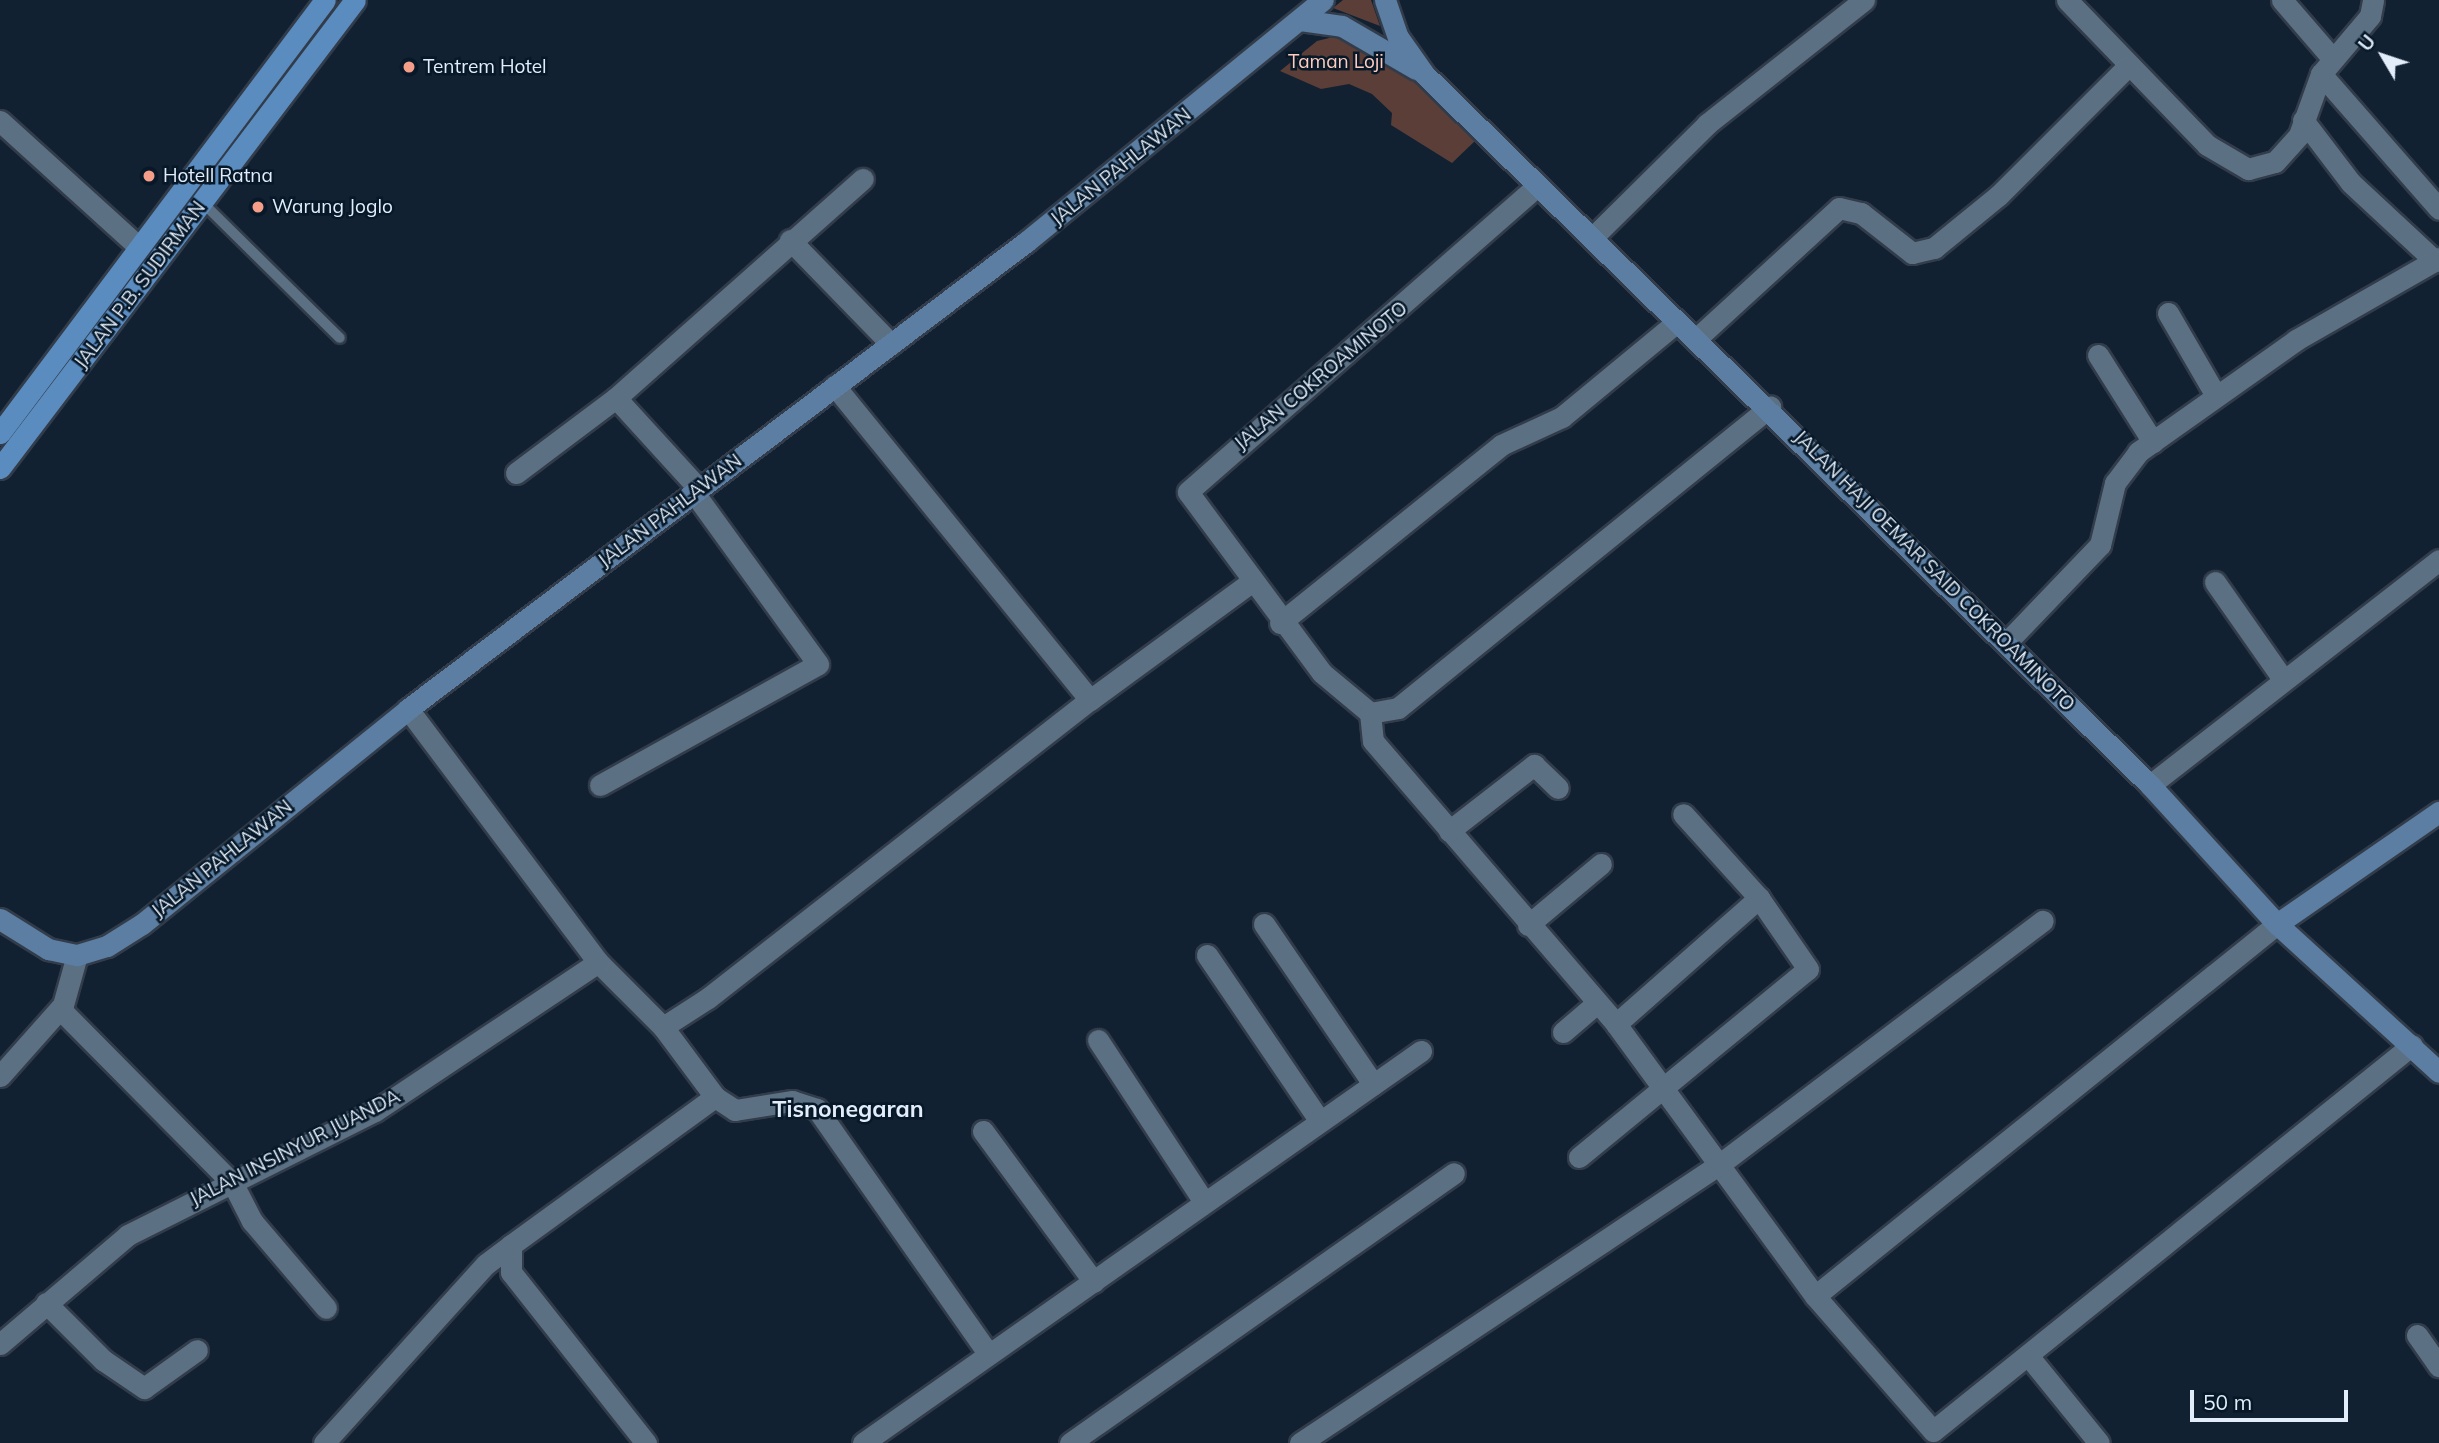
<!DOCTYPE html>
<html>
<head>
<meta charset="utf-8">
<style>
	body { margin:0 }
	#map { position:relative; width:2439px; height:1443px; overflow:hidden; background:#112132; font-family:Mulish,sans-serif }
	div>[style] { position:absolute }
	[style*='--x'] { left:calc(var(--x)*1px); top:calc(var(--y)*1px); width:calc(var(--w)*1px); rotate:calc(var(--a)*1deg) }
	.green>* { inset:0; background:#5b3e37 }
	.roads { filter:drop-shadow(2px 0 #323c4a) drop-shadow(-2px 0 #323c4a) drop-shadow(0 2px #323c4a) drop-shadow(0 -2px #323c4a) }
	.lane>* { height:10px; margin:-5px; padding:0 5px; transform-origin:5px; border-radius:5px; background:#5c7084 }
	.street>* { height:21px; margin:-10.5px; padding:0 10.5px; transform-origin:10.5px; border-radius:10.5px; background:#5c7084 }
	.secondary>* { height:21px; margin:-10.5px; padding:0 10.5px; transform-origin:10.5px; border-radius:10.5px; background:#5b7ea2 }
	.primary>* { height:21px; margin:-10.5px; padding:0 10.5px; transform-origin:10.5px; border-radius:10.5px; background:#5a8cc0 }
	.dots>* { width:19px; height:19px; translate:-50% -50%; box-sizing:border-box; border:4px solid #071828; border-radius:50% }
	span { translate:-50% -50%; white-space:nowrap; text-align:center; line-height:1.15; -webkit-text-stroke:5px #071828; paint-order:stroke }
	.park-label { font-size:19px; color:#ffcbbe }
	.poi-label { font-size:19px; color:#e2edf9 }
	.left { translate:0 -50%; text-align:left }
	.street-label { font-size:19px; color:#e2edf9 }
	.quarter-label { font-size:23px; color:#e2edf9; font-weight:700 }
	.north { position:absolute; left:2348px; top:21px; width:70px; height:70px; -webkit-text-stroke:5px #071828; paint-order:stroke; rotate:309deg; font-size:19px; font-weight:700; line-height:28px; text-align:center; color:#e2edf9 }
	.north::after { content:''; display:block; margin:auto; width:24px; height:32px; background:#e2edf9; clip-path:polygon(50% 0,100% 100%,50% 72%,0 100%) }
	.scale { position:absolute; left:2190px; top:1390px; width:158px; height:32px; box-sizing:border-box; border:4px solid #e2edf9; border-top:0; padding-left:9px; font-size:21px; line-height:24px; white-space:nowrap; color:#e2edf9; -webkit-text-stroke:5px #071828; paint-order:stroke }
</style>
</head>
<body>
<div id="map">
	<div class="green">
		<div style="clip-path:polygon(1343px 0,1371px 0,1380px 26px,1333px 8px)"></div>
		<div style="clip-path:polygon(1337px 36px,1364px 43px,1418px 81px,1476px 140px,1452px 163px,1391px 125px,1392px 113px,1372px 94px,1349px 84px,1321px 89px,1280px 71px,1317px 41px)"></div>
	</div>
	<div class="roads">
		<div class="lane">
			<div style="--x:203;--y:203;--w:192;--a:44.6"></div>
		</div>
		<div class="street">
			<div style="--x:2067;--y:0;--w:202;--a:46"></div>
			<div style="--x:2207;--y:145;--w:48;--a:30.3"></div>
			<div style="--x:2248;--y:169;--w:28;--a:-15"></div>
			<div style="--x:2275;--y:162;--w:36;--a:-48"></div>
			<div style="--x:2299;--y:135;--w:65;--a:-70.2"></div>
			<div style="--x:2321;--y:74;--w:76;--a:-49.8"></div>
			<div style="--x:2370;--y:16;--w:16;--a:-79"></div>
			<div style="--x:2282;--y:0;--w:77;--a:49.2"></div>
			<div style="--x:2321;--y:74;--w:179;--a:48.8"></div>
			<div style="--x:2303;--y:120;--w:79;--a:52.7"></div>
			<div style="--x:2351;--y:183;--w:115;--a:42.9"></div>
			<div style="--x:0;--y:121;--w:186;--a:42.2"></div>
			<div style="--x:1537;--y:186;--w:464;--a:138.8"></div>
			<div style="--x:1188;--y:492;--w:225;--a:53.5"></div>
			<div style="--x:1322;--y:673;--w:62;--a:39.8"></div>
			<div style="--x:1370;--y:713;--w:28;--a:-10"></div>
			<div style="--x:1398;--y:708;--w:479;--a:-39"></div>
			<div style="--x:1592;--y:238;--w:162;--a:-44.7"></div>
			<div style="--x:1707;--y:124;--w:200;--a:-38.3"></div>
			<div style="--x:790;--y:240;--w:145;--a:45.8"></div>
			<div style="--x:2168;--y:313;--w:94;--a:59.9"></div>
			<div style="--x:1696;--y:339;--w:194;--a:-42.5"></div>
			<div style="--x:1839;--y:208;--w:23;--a:13"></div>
			<div style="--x:1861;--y:213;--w:65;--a:38.1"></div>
			<div style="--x:1912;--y:253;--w:23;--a:-13"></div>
			<div style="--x:1934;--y:248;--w:84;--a:-39.2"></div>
			<div style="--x:1999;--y:195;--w:181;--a:-45"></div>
			<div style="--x:2098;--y:355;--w:103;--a:57.7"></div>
			<div style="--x:616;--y:398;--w:123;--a:47.6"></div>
			<div style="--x:516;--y:473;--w:125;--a:-36.9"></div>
			<div style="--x:616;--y:398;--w:330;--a:-41.6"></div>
			<div style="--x:2215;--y:582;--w:118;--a:55"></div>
			<div style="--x:1280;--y:623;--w:284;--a:-38.8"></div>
			<div style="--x:1501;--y:445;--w:67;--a:-24.7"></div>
			<div style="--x:1562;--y:417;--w:149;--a:-39.6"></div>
			<div style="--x:2006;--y:643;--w:136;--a:-46.2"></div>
			<div style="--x:2100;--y:545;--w:64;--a:-76.4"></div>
			<div style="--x:2115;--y:483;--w:39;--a:-53"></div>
			<div style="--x:2138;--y:452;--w:194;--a:-35.3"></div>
			<div style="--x:2296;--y:340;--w:165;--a:-29.8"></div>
			<div style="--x:1090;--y:700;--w:198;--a:-36.2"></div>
			<div style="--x:408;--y:709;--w:316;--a:53.1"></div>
			<div style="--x:598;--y:962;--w:92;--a:45"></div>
			<div style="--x:663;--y:1027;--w:87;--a:53.4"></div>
			<div style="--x:715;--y:1097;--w:24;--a:33"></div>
			<div style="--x:735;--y:1110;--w:58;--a:-9"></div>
			<div style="--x:792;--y:1101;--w:26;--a:18"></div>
			<div style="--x:817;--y:1109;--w:298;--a:55"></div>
			<div style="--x:1370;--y:713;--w:28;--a:84"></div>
			<div style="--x:1373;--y:741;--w:373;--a:49.3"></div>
			<div style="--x:1616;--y:1024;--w:337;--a:53.8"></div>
			<div style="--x:1815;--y:1296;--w:179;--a:48.8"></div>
			<div style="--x:1933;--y:1431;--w:615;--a:-38.86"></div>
			<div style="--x:600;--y:785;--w:249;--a:-29"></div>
			<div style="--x:818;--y:664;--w:211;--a:-125.9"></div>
			<div style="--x:2150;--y:785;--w:366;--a:-37.9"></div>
			<div style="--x:1449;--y:831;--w:108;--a:-37.8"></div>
			<div style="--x:1534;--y:765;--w:33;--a:44"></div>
			<div style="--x:1264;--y:924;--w:194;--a:55.7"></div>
			<div style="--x:1528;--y:925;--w:95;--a:-39.9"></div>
			<div style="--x:1207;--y:955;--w:201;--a:55.8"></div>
			<div style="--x:60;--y:1009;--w:246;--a:45.3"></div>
			<div style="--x:233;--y:1184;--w:42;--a:62.8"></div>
			<div style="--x:252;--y:1221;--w:114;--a:49.6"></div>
			<div style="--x:1616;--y:1024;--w:191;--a:-41.4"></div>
			<div style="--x:663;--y:1027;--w:54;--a:-32.8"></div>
			<div style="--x:708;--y:998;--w:484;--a:-38"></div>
			<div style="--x:1090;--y:700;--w:405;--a:-129.1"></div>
			<div style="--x:1563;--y:1032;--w:45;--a:-40.5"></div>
			<div style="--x:1098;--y:1040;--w:194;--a:56.8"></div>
			<div style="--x:0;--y:1076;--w:95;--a:-48.4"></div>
			<div style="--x:63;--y:1005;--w:52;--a:-74.4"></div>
			<div style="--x:983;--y:1131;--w:187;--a:53.7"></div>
			<div style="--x:1579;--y:1157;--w:296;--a:-39.4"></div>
			<div style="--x:1808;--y:969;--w:86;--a:-124.6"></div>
			<div style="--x:1759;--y:898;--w:113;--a:-132.1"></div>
			<div style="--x:1815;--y:1296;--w:593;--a:-38.84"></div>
			<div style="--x:46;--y:1303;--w:81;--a:45"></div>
			<div style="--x:103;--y:1360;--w:50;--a:34.3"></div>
			<div style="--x:144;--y:1388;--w:65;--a:-35.6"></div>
			<div style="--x:2417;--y:1335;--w:38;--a:55"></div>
			<div style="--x:0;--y:1344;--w:168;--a:-40.4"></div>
			<div style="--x:128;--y:1235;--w:276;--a:-26.7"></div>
			<div style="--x:375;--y:1111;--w:268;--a:-33.7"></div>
			<div style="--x:2030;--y:1358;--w:109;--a:50.9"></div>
			<div style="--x:324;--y:1443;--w:241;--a:-47.9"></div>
			<div style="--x:486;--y:1264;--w:31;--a:-37"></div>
			<div style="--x:646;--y:1443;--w:218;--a:-128.3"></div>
			<div style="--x:511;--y:1272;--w:27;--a:-90"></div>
			<div style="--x:511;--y:1245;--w:252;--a:-36"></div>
			<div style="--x:863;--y:1443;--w:682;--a:-35.09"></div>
			<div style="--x:1070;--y:1443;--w:469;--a:-35.1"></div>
			<div style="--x:1300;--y:1443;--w:499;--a:-33.6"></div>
			<div style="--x:1716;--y:1167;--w:409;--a:-37"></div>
		</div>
		<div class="secondary">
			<div style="--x:1385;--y:0;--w:39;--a:71"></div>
			<div style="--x:1398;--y:37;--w:45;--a:54.9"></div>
			<div style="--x:1424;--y:74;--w:1016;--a:44.4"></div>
			<div style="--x:2150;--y:785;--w:188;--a:47.6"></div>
			<div style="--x:2277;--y:924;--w:219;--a:42.4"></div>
			<div style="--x:1300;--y:20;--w:42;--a:8.1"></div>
			<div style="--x:1342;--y:26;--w:86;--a:30.2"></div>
			<div style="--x:0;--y:919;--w:57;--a:32"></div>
			<div style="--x:48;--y:949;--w:30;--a:12"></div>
			<div style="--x:77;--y:955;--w:31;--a:-17"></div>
			<div style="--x:107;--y:946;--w:41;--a:-32.2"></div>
			<div style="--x:142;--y:924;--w:342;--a:-38.9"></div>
			<div style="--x:408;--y:709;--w:775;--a:-37.08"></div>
			<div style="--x:1026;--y:242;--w:383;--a:-39.2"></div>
			<div style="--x:2277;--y:924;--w:197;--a:-34.7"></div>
		</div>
		<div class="primary">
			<div style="--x:0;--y:433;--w:541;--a:-53.11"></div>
			<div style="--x:0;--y:468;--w:587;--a:-52.82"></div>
		</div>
	</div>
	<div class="dots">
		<div style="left:409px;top:67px;background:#f49e89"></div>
		<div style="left:149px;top:176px;background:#f49e89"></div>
		<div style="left:258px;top:207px;background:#f49e89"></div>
	</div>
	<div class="park-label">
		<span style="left:1336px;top:62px">Taman Loji</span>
	</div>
	<div class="poi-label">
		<span class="left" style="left:423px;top:67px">Tentrem Hotel</span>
		<span class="left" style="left:163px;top:176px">Hotell Ratna</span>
		<span class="left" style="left:272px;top:207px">Warung Joglo</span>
	</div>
	<div class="street-label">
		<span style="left:1121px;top:167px;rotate:-39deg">JALAN PAHLAWAN</span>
		<span style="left:140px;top:285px;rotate:-53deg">JALAN P.B. SUDIRMAN</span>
		<span style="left:1321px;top:376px;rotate:-40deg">JALAN COKROAMINOTO</span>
		<span style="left:670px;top:511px;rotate:-37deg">JALAN PAHLAWAN</span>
		<span style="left:1934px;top:571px;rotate:45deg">JALAN HAJI OEMAR SAID COKROAMINOTO</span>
		<span style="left:222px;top:859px;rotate:-39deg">JALAN PAHLAWAN</span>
		<span style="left:295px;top:1148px;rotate:-27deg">JALAN INSINYUR JUANDA</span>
	</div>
	<div class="quarter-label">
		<span style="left:848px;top:1109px">Tisnonegaran</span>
	</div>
	<div class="north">U</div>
	<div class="scale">50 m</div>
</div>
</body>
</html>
